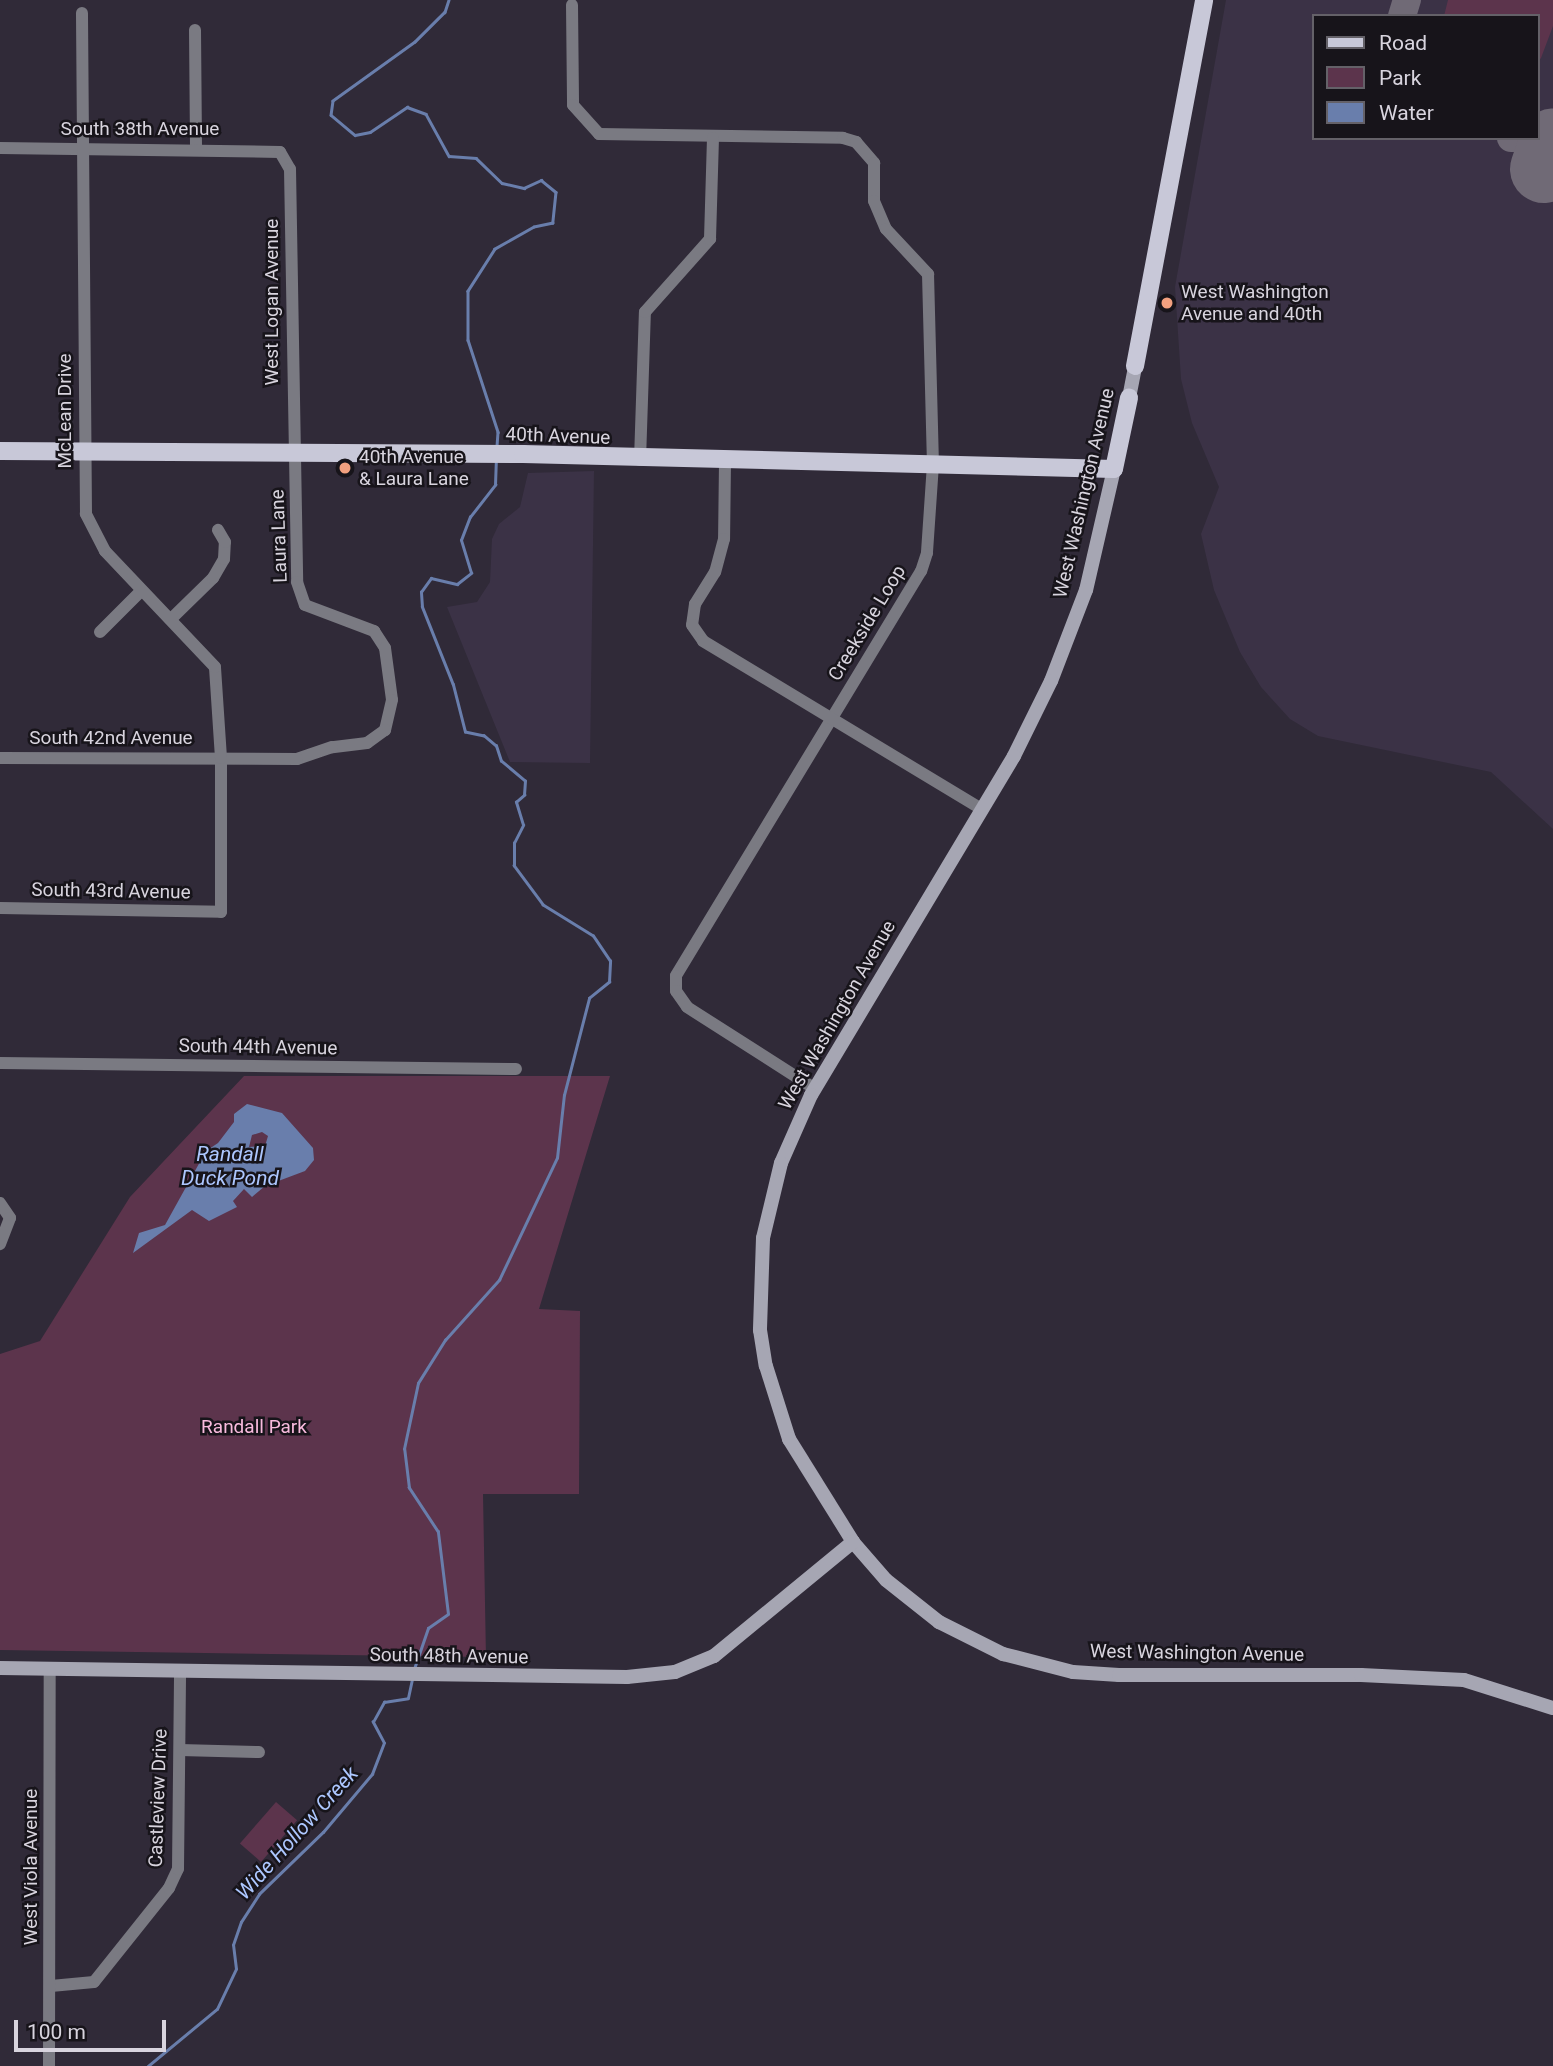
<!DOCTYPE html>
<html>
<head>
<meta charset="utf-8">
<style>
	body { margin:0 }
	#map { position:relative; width:1553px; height:2066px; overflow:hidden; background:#302a38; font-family:Roboto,sans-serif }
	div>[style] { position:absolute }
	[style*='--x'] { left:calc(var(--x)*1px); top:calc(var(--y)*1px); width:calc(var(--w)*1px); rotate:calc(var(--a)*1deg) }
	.built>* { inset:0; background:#3b3246 }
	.green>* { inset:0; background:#5c344c; transform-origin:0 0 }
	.water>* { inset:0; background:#697eac }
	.stream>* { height:2.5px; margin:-1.25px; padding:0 1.25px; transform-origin:1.25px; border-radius:1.25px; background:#697eac }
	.taxiway>* { height:28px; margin:-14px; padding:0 14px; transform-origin:14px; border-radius:14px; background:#706a76 }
	.runway>* { height:68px; margin:-34px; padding:0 34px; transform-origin:34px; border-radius:34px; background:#706a76 }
	.street>* { height:12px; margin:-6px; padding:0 6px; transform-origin:6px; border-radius:6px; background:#7a7a82 }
	.secondary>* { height:14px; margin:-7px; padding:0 7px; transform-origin:7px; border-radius:7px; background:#a6a6b3 }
	.primary>* { height:18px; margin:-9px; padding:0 9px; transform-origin:9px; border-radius:9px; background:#c8c8d8 }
	.dots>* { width:19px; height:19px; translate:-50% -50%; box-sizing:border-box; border:4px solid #17141a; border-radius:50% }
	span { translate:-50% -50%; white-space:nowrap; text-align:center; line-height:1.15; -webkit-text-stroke:5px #17141a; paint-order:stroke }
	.street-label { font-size:19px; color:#d8d4de }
	.poi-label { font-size:19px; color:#d8d4de }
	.left { translate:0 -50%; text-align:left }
	.park-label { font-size:19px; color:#f8badd }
	.water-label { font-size:21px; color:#adc7ff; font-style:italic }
	.legend { position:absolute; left:1312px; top:14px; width:228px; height:126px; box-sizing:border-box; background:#17141a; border:2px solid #646168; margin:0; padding:9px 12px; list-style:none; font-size:21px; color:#d8d4de }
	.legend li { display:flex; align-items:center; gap:14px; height:35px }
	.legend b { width:35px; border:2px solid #646168 }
	.scale { position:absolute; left:14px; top:2020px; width:152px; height:32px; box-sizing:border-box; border:4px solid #d8d4de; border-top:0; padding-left:9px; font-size:21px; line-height:24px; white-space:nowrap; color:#d8d4de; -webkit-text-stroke:5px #17141a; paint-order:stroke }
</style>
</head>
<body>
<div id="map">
	<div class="built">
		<div style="clip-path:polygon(evenodd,1226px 0,1553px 0,1553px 829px,1491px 772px,1318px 736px,1290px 719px,1261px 687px,1240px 652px,1214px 590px,1201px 534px,1219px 487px,1192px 423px,1181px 379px,1175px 287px,1226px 0,1313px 16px,1537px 16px,1537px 138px,1313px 138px,1313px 16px)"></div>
		<div style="clip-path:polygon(594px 471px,590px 763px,510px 762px,447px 607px,477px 602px,490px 582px,492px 539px,499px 524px,520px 507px,528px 473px)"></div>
	</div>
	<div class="green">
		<div style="clip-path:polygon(1448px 0,1553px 0,1553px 26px,1541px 58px,1537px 63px,1537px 16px,1444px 16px)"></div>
		<div style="clip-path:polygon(244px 1076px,610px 1076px,539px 1309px,580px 1311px,579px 1494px,483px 1494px,486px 1657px,0 1650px,0 1354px,40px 1341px,130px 1197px)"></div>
		<div style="left:276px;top:1802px;width:28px;height:55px;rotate:41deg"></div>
	</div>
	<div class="water">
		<div style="clip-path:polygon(evenodd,247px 1104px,282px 1113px,313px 1148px,314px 1160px,305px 1171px,265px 1186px,252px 1197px,244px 1189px,233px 1201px,237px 1207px,209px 1221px,192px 1210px,133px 1253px,139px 1233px,165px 1225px,206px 1151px,218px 1143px,234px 1122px,234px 1114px,247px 1104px,262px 1132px,268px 1136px,265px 1146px,249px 1147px,252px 1135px,262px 1132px)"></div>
	</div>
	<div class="stream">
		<div style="--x:449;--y:0;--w:13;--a:108"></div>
		<div style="--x:445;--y:12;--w:42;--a:135"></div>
		<div style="--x:415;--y:42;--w:101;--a:144.3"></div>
		<div style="--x:333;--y:101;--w:14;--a:98"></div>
		<div style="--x:331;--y:115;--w:31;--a:40"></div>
		<div style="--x:355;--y:135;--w:15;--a:-11"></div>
		<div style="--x:370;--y:132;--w:45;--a:-34"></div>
		<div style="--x:407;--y:107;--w:20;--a:20"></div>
		<div style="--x:426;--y:114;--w:48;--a:61.3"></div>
		<div style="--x:449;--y:156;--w:27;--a:4"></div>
		<div style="--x:476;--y:158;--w:36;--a:44"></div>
		<div style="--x:502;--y:183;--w:23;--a:13"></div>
		<div style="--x:524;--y:188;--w:19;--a:-25"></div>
		<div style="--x:541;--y:180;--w:19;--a:39"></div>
		<div style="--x:556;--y:192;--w:31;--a:96"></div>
		<div style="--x:553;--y:223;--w:19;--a:168"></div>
		<div style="--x:534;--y:227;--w:45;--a:150.6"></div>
		<div style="--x:495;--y:249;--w:50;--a:122.7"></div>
		<div style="--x:468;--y:291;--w:49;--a:90"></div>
		<div style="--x:468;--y:340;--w:97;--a:71.9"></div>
		<div style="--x:498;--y:432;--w:16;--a:94"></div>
		<div style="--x:414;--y:1669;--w:43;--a:-71.1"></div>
		<div style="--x:428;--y:1628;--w:24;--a:-35"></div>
		<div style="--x:448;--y:1614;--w:83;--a:-97"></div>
		<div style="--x:438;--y:1532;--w:53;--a:-123.4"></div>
		<div style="--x:409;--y:1488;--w:39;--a:-97"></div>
		<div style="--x:404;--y:1449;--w:67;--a:-78"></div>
		<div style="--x:418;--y:1383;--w:51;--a:-57.9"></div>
		<div style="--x:445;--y:1340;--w:81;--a:-48"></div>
		<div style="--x:499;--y:1280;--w:135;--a:-64.6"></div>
		<div style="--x:557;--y:1158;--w:63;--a:-83.7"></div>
		<div style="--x:564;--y:1095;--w:100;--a:-75.5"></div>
		<div style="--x:589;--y:998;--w:26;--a:-39"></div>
		<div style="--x:609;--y:982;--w:21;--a:-87"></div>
		<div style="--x:610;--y:961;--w:30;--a:-124"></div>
		<div style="--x:593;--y:936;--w:59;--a:-148.2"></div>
		<div style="--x:543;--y:905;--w:49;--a:-126.6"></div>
		<div style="--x:514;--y:866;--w:23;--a:-90"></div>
		<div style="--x:514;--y:843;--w:20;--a:-63"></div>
		<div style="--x:523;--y:825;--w:24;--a:-107"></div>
		<div style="--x:516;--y:802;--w:11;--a:-41"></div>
		<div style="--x:524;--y:795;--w:14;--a:-86"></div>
		<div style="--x:525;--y:781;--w:31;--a:-140"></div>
		<div style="--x:501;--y:761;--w:16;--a:-108"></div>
		<div style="--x:496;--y:746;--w:16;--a:-140"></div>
		<div style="--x:484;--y:736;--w:19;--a:-168"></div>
		<div style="--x:465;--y:732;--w:49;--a:-104.3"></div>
		<div style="--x:453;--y:685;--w:84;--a:-111.7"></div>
		<div style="--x:422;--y:607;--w:15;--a:-94"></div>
		<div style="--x:421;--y:592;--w:17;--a:-54"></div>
		<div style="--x:431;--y:578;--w:27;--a:13"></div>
		<div style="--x:457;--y:584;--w:18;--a:-38"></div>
		<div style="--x:471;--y:573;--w:34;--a:-107"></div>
		<div style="--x:461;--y:540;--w:25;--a:-69"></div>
		<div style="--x:470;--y:517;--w:41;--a:-52"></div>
		<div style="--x:495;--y:485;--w:23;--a:-88"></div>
		<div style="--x:148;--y:2066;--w:89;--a:-39.6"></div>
		<div style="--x:217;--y:2009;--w:44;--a:-64.6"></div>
		<div style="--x:236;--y:1969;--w:24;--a:-97"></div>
		<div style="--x:233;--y:1945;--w:24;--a:-71"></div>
		<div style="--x:241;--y:1922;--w:33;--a:-57"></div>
		<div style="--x:259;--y:1894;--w:89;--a:-44.1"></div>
		<div style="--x:323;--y:1832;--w:76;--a:-49.8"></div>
		<div style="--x:372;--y:1774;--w:33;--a:-69"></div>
		<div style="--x:384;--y:1743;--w:24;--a:-118"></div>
		<div style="--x:373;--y:1722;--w:23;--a:-61"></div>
		<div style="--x:384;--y:1702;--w:24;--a:-9"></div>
		<div style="--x:408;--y:1698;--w:19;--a:-78"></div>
	</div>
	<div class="taxiway">
		<div style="--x:1402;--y:16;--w:17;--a:-73"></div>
		<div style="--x:1511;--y:138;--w:22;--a:0"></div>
	</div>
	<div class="runway">
		<div style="--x:1544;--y:169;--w:28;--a:-71"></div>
	</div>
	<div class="street">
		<div style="--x:572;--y:5;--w:100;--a:89.4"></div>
		<div style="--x:573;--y:105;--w:39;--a:48"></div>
		<div style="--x:599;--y:134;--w:244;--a:0.9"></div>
		<div style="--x:843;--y:138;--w:14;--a:17"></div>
		<div style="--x:856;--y:142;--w:28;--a:49"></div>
		<div style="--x:874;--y:163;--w:38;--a:90"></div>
		<div style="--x:874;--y:201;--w:30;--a:67"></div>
		<div style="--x:886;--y:229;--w:62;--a:47"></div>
		<div style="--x:928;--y:274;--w:190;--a:88.5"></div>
		<div style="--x:933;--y:464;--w:89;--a:93.9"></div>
		<div style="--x:927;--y:553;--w:19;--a:108"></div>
		<div style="--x:921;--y:571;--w:473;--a:121.2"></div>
		<div style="--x:676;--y:976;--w:15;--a:90"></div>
		<div style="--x:676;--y:991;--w:19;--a:55"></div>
		<div style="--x:687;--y:1007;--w:152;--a:32.6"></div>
		<div style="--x:195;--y:30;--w:119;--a:89.5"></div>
		<div style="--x:0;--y:148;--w:280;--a:0.8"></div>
		<div style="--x:280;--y:152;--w:20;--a:60"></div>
		<div style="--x:290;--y:169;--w:413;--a:89"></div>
		<div style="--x:297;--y:582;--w:24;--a:71"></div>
		<div style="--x:305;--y:605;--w:74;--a:20.6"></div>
		<div style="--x:374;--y:631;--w:20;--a:57"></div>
		<div style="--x:385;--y:648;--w:52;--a:82.3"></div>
		<div style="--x:392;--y:700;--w:31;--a:103"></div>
		<div style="--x:385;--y:730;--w:22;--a:144"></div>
		<div style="--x:367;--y:743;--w:35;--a:173"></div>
		<div style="--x:332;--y:747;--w:37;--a:161"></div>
		<div style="--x:297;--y:759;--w:297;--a:-179.8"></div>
		<div style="--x:640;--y:460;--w:148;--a:-88.1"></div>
		<div style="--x:645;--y:312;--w:98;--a:-48.3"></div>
		<div style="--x:710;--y:239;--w:101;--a:-88.3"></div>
		<div style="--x:725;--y:462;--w:77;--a:90.7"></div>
		<div style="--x:724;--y:539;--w:34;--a:105"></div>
		<div style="--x:715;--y:572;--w:38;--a:122"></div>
		<div style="--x:695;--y:604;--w:21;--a:98"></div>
		<div style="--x:692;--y:625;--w:19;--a:55"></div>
		<div style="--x:703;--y:641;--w:326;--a:31.1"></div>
		<div style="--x:171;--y:619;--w:59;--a:-44.3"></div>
		<div style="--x:213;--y:578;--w:22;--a:-60"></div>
		<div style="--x:224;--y:559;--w:17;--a:-87"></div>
		<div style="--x:225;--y:542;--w:14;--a:-120"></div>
		<div style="--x:100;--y:632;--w:58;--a:-45"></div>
		<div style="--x:0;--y:908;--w:221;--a:1"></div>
		<div style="--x:221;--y:912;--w:154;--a:-90"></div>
		<div style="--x:221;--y:758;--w:91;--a:-93.8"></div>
		<div style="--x:215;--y:667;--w:160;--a:-133.5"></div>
		<div style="--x:105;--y:551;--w:42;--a:-117.2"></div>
		<div style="--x:86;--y:514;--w:501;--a:-90.46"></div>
		<div style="--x:0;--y:1063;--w:516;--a:0.67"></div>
		<div style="--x:0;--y:1203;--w:18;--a:56"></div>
		<div style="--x:10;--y:1218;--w:28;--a:111"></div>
		<div style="--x:180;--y:1750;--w:79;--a:1.5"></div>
		<div style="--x:51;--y:1986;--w:43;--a:-5.3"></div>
		<div style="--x:94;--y:1982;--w:120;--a:-51.4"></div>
		<div style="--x:169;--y:1888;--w:21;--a:-65"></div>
		<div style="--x:178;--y:1869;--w:198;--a:-89.4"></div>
		<div style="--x:49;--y:2066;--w:398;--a:-89.9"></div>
	</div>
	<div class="secondary">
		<div style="--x:1129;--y:398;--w:33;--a:-79"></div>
		<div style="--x:1114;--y:469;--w:124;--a:103"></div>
		<div style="--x:1086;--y:590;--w:97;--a:111"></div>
		<div style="--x:1051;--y:681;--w:84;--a:116.3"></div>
		<div style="--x:1014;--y:756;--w:395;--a:120.9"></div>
		<div style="--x:811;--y:1095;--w:74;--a:113.8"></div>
		<div style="--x:781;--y:1163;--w:77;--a:103.5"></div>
		<div style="--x:763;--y:1238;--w:92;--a:91.9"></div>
		<div style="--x:760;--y:1330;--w:36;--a:81"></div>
		<div style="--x:766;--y:1366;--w:77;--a:72.5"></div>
		<div style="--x:789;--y:1439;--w:121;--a:58.1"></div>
		<div style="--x:853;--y:1542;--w:50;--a:49"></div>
		<div style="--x:886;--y:1580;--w:68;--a:38.4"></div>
		<div style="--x:939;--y:1622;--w:72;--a:26.6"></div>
		<div style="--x:1003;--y:1654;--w:72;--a:14.4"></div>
		<div style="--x:1073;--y:1672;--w:46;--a:3.7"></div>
		<div style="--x:1119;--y:1675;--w:242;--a:0"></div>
		<div style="--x:1361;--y:1675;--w:103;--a:2.8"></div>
		<div style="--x:1464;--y:1680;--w:93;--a:17.5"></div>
		<div style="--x:0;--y:1668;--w:627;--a:0.82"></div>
		<div style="--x:627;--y:1677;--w:48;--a:-5.9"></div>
		<div style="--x:675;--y:1672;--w:42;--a:-22.3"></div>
		<div style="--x:714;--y:1656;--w:180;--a:-39.4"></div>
	</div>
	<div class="primary">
		<div style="--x:1135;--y:366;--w:372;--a:-79.3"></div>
		<div style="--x:0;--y:451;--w:523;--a:0.33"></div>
		<div style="--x:523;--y:454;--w:591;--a:1.45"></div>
		<div style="--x:1114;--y:469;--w:73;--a:-78.1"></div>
	</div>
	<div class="dots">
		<div style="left:1167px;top:303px;background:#f2a07f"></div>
		<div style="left:345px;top:468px;background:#f2a07f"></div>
	</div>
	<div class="street-label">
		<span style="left:140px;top:129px">South 38th Avenue</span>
		<span style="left:272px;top:302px;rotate:-90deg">West Logan Avenue</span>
		<span style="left:65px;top:411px;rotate:-90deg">McLean Drive</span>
		<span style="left:558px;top:436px;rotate:2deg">40th Avenue</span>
		<span style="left:1084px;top:493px;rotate:-77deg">West Washington Avenue</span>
		<span style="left:279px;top:536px;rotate:-92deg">Laura Lane</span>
		<span style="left:867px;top:623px;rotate:-59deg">Creekside Loop</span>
		<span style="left:111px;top:738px">South 42nd Avenue</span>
		<span style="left:111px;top:891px;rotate:1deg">South 43rd Avenue</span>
		<span style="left:837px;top:1015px;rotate:-60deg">West Washington Avenue</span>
		<span style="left:258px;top:1047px;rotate:1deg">South 44th Avenue</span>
		<span style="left:1197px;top:1653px;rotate:1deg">West Washington Avenue</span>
		<span style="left:449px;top:1656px;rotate:1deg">South 48th Avenue</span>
		<span style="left:158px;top:1798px;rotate:-88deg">Castleview Drive</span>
		<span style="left:31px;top:1867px;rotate:-90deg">West Viola Avenue</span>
	</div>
	<div class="poi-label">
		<span class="left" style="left:1181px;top:303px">West Washington<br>Avenue and 40th</span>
		<span class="left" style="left:359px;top:468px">40th Avenue<br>&amp; Laura Lane</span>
	</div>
	<div class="park-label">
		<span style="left:254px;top:1427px">Randall Park</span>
	</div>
	<div class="water-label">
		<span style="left:230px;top:1166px">Randall<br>Duck Pond</span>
		<span style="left:297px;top:1833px;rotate:-48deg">Wide Hollow Creek</span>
	</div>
	<ul class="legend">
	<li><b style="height:9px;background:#c8c8d8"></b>Road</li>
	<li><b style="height:19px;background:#5c344c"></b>Park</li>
	<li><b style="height:19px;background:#697eac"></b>Water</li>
	</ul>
	<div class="scale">100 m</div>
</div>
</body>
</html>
